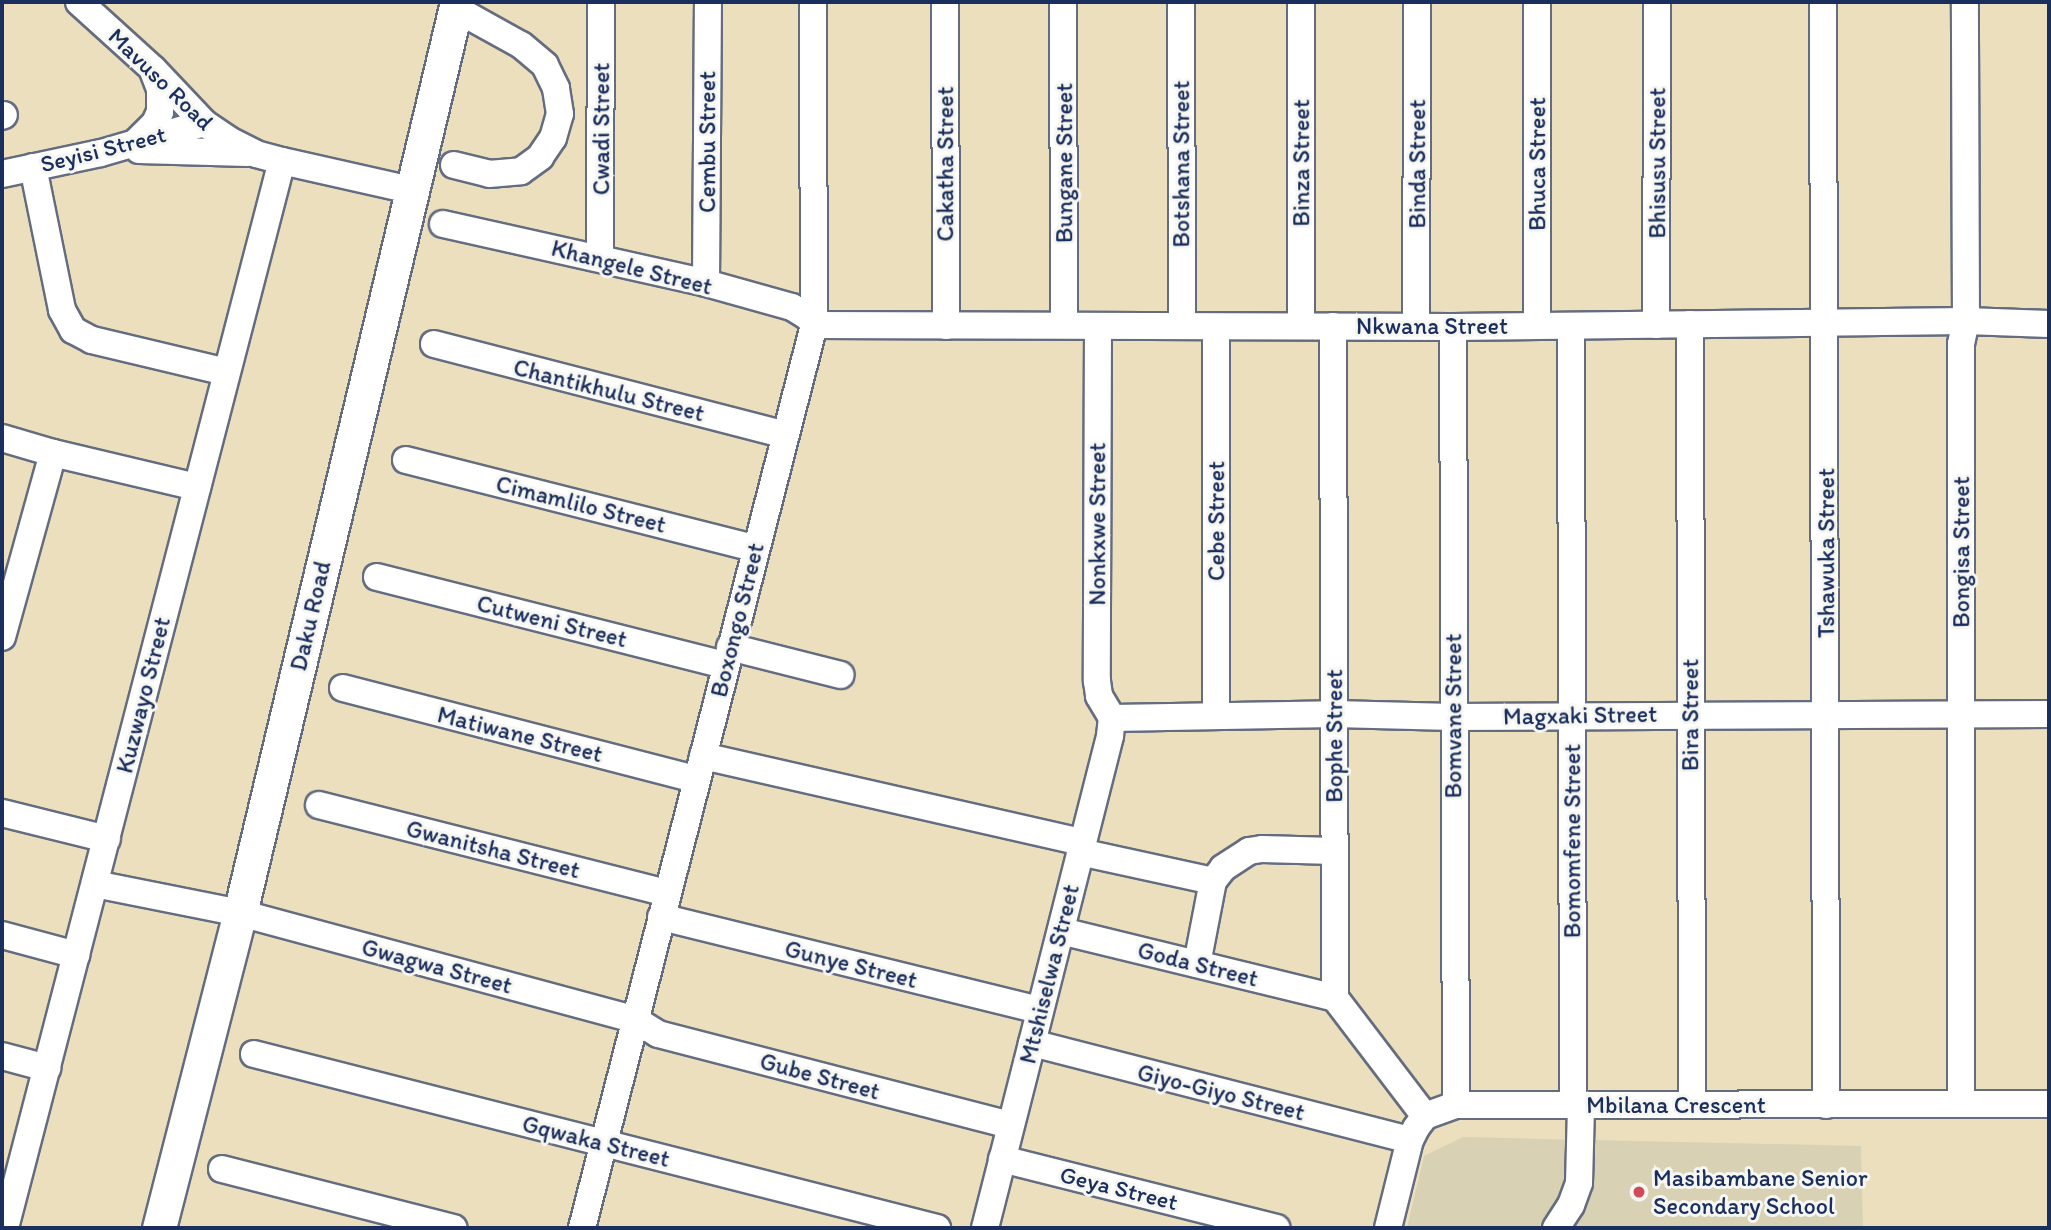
<!DOCTYPE html>
<html>
<head>
<meta charset="utf-8">
<style>
	body { margin:0 }
	#map { position:relative; width:2051px; height:1230px; overflow:hidden; background:#ecdfbe; font-family:Itim,sans-serif }
	div>[style] { position:absolute }
	[style*='--x'] { left:calc(var(--x)*1px); top:calc(var(--y)*1px); width:calc(var(--w)*1px); rotate:calc(var(--a)*1deg) }
	.built>* { inset:0; background:#d8d1b4 }
	.roads { filter:drop-shadow(2px 0 #646d80) drop-shadow(-2px 0 #646d80) drop-shadow(0 2px #646d80) drop-shadow(0 -2px #646d80) }
	.minor>* { height:26px; margin:-13px; padding:0 13px; transform-origin:13px; border-radius:13px; background:#fff }
	.major>* { height:33px; margin:-16.5px; padding:0 16.5px; transform-origin:16.5px; border-radius:16.5px; background:#fff }
	.dots>* { width:19px; height:19px; translate:-50% -50%; box-sizing:border-box; border:4px solid #f6f6f2; border-radius:50% }
	span { translate:-50% -50%; white-space:nowrap; text-align:center; line-height:1.15; -webkit-text-stroke:6px #f6f6f2; paint-order:stroke }
	.street-label { font-size:24px; color:#1b2f5e }
	.poi-label { font-size:24px; color:#1b2f5e }
	.left { translate:0 -50%; text-align:left }
	.frame { position:absolute; inset:0; border:4px solid #1b2f5e; pointer-events:none }
</style>
</head>
<body>
<div id="map">
	<div class="built">
		<div style="clip-path:polygon(1463px 1137px,1861px 1146px,1863px 1228px,1407px 1228px,1424px 1156px)"></div>
	</div>
	<div class="roads">
		<div class="minor">
			<div style="--x:79;--y:2;--w:100;--a:42.2"></div>
			<div style="--x:153;--y:69;--w:74;--a:46.6"></div>
			<div style="--x:204;--y:123;--w:30;--a:34"></div>
			<div style="--x:229;--y:140;--w:30;--a:27"></div>
			<div style="--x:256;--y:154;--w:27;--a:15"></div>
			<div style="--x:282;--y:161;--w:132;--a:12.7"></div>
			<div style="--x:945;--y:2;--w:324;--a:89.8"></div>
			<div style="--x:1063;--y:2;--w:323;--a:89.8"></div>
			<div style="--x:1181;--y:2;--w:324;--a:89.8"></div>
			<div style="--x:1301;--y:2;--w:323;--a:90"></div>
			<div style="--x:1823;--y:2;--w:1103;--a:89.84"></div>
			<div style="--x:2;--y:116;--w:2;--a:-27"></div>
			<div style="--x:137;--y:141;--w:25;--a:-45"></div>
			<div style="--x:155;--y:123;--w:12;--a:-66"></div>
			<div style="--x:160;--y:112;--w:23;--a:-90"></div>
			<div style="--x:160;--y:89;--w:19;--a:-111"></div>
			<div style="--x:139;--y:150;--w:108;--a:1.6"></div>
			<div style="--x:454;--y:165;--w:36;--a:14"></div>
			<div style="--x:489;--y:174;--w:32;--a:-5"></div>
			<div style="--x:521;--y:171;--w:24;--a:-36"></div>
			<div style="--x:540;--y:157;--w:23;--a:-56"></div>
			<div style="--x:553;--y:138;--w:25;--a:-74"></div>
			<div style="--x:560;--y:114;--w:26;--a:-99"></div>
			<div style="--x:556;--y:88;--w:25;--a:-116"></div>
			<div style="--x:545;--y:65;--w:31;--a:-140"></div>
			<div style="--x:521;--y:45;--w:74;--a:-151"></div>
			<div style="--x:33;--y:167;--w:146;--a:78.5"></div>
			<div style="--x:62;--y:310;--w:23;--a:61"></div>
			<div style="--x:73;--y:330;--w:21;--a:28"></div>
			<div style="--x:92;--y:340;--w:138;--a:13.4"></div>
			<div style="--x:2;--y:174;--w:101;--a:-12"></div>
			<div style="--x:101;--y:153;--w:107;--a:-16.2"></div>
			<div style="--x:443;--y:224;--w:270;--a:12.6"></div>
			<div style="--x:706;--y:283;--w:89;--a:15.6"></div>
			<div style="--x:792;--y:307;--w:19;--a:32"></div>
			<div style="--x:808;--y:317;--w:10;--a:53"></div>
			<div style="--x:814;--y:325;--w:639;--a:0.18"></div>
			<div style="--x:1453;--y:327;--w:513;--a:-0.67"></div>
			<div style="--x:1966;--y:321;--w:83;--a:2.1"></div>
			<div style="--x:600;--y:257;--w:255;--a:-89.8"></div>
			<div style="--x:706;--y:283;--w:281;--a:-89.6"></div>
			<div style="--x:1690;--y:324;--w:781;--a:89.85"></div>
			<div style="--x:1656;--y:325;--w:323;--a:-89.8"></div>
			<div style="--x:1098;--y:326;--w:355;--a:90.2"></div>
			<div style="--x:1097;--y:681;--w:15;--a:82"></div>
			<div style="--x:1099;--y:696;--w:26;--a:59"></div>
			<div style="--x:1333;--y:326;--w:672;--a:89.83"></div>
			<div style="--x:1335;--y:998;--w:148;--a:52.7"></div>
			<div style="--x:1416;--y:326;--w:324;--a:-89.8"></div>
			<div style="--x:1537;--y:326;--w:324;--a:-90"></div>
			<div style="--x:1571;--y:326;--w:779;--a:89.85"></div>
			<div style="--x:1216;--y:327;--w:388;--a:90"></div>
			<div style="--x:1453;--y:327;--w:778;--a:89.78"></div>
			<div style="--x:434;--y:344;--w:363;--a:14.5"></div>
			<div style="--x:2;--y:438;--w:53;--a:16.4"></div>
			<div style="--x:406;--y:460;--w:360;--a:14.2"></div>
			<div style="--x:377;--y:577;--w:360;--a:14.2"></div>
			<div style="--x:2;--y:637;--w:191;--a:-74.5"></div>
			<div style="--x:53;--y:453;--w:148;--a:13.3"></div>
			<div style="--x:730;--y:647;--w:114;--a:14.2"></div>
			<div style="--x:343;--y:688;--w:365;--a:14.5"></div>
			<div style="--x:1112;--y:718;--w:222;--a:-1"></div>
			<div style="--x:1334;--y:714;--w:119;--a:1.4"></div>
			<div style="--x:1453;--y:717;--w:596;--a:-0.29"></div>
			<div style="--x:703;--y:756;--w:389;--a:12.8"></div>
			<div style="--x:319;--y:805;--w:359;--a:14.2"></div>
			<div style="--x:2;--y:813;--w:108;--a:13.9"></div>
			<div style="--x:1080;--y:852;--w:136;--a:12.3"></div>
			<div style="--x:95;--y:884;--w:148;--a:11.3"></div>
			<div style="--x:240;--y:913;--w:408;--a:15.1"></div>
			<div style="--x:634;--y:1019;--w:28;--a:32"></div>
			<div style="--x:658;--y:1034;--w:364;--a:14.5"></div>
			<div style="--x:661;--y:917;--w:390;--a:13.8"></div>
			<div style="--x:1061;--y:931;--w:282;--a:13.7"></div>
			<div style="--x:2;--y:935;--w:77;--a:15.1"></div>
			<div style="--x:1197;--y:964;--w:85;--a:-79.1"></div>
			<div style="--x:1213;--y:881;--w:16;--a:-52"></div>
			<div style="--x:1223;--y:868;--w:31;--a:-33"></div>
			<div style="--x:1249;--y:851;--w:13;--a:-9"></div>
			<div style="--x:1262;--y:849;--w:72;--a:1.6"></div>
			<div style="--x:1032;--y:1043;--w:390;--a:14.4"></div>
			<div style="--x:254;--y:1054;--w:705;--a:14.29"></div>
			<div style="--x:2;--y:1056;--w:47;--a:14.9"></div>
			<div style="--x:1961;--y:1104;--w:760;--a:-90"></div>
			<div style="--x:1961;--y:344;--w:24;--a:-78"></div>
			<div style="--x:1966;--y:321;--w:319;--a:-90.2"></div>
			<div style="--x:1002;--y:1159;--w:283;--a:14.1"></div>
			<div style="--x:222;--y:1169;--w:239;--a:14.3"></div>
			<div style="--x:5;--y:1228;--w:1102;--a:-75.45"></div>
			<div style="--x:582;--y:1228;--w:932;--a:-75.59"></div>
			<div style="--x:814;--y:325;--w:323;--a:-90.2"></div>
			<div style="--x:985;--y:1228;--w:508;--a:-75.74"></div>
			<div style="--x:1110;--y:736;--w:18;--a:-84"></div>
			<div style="--x:1388;--y:1228;--w:91;--a:-76"></div>
			<div style="--x:1410;--y:1140;--w:13;--a:-63"></div>
			<div style="--x:1416;--y:1128;--w:15;--a:-53"></div>
			<div style="--x:1425;--y:1116;--w:33;--a:-20"></div>
			<div style="--x:1456;--y:1105;--w:593;--a:-0.1"></div>
			<div style="--x:1556;--y:1228;--w:27;--a:-57"></div>
			<div style="--x:1571;--y:1205;--w:23;--a:-70"></div>
			<div style="--x:1579;--y:1183;--w:78;--a:-88.5"></div>
		</div>
		<div class="major">
			<div style="--x:159;--y:1228;--w:325;--a:-75.6"></div>
			<div style="--x:240;--y:913;--w:936;--a:-76.6"></div>
		</div>
	</div>
	<div class="dots">
		<div style="left:1639px;top:1192px;background:#d1495b"></div>
	</div>
	<div class="street-label">
		<span style="left:161px;top:79px;rotate:44deg">Mavuso Road</span>
		<span style="left:601px;top:129px;rotate:-90deg">Cwadi Street</span>
		<span style="left:707px;top:142px;rotate:-90deg">Cembu Street</span>
		<span style="left:103px;top:149px;rotate:-14deg">Seyisi Street</span>
		<span style="left:1064px;top:163px;rotate:-90deg">Bungane Street</span>
		<span style="left:1301px;top:163px;rotate:-90deg">Binza Street</span>
		<span style="left:1657px;top:163px;rotate:-90deg">Bhisusu Street</span>
		<span style="left:945px;top:164px;rotate:-90deg">Cakatha Street</span>
		<span style="left:1181px;top:164px;rotate:-90deg">Botshana Street</span>
		<span style="left:1417px;top:164px;rotate:-90deg">Binda Street</span>
		<span style="left:1537px;top:164px;rotate:-90deg">Bhuca Street</span>
		<span style="left:632px;top:267px;rotate:14deg">Khangele Street</span>
		<span style="left:1432px;top:326px">Nkwana Street</span>
		<span style="left:609px;top:390px;rotate:14deg">Chantikhulu Street</span>
		<span style="left:581px;top:504px;rotate:14deg">Cimamlilo Street</span>
		<span style="left:1216px;top:521px;rotate:-90deg">Cebe Street</span>
		<span style="left:1097px;top:524px;rotate:-90deg">Nonkxwe Street</span>
		<span style="left:1961px;top:552px;rotate:-90deg">Bongisa Street</span>
		<span style="left:1826px;top:553px;rotate:-90deg">Tshawuka Street</span>
		<span style="left:310px;top:616px;rotate:-77deg">Daku Road</span>
		<span style="left:737px;top:620px;rotate:-76deg">Boxongo Street</span>
		<span style="left:552px;top:621px;rotate:14deg">Cutweni Street</span>
		<span style="left:143px;top:695px;rotate:-76deg">Kuzwayo Street</span>
		<span style="left:1580px;top:715px;rotate:-1deg">Magxaki Street</span>
		<span style="left:1690px;top:715px;rotate:-90deg">Bira Street</span>
		<span style="left:1453px;top:716px;rotate:-90deg">Bomvane Street</span>
		<span style="left:520px;top:734px;rotate:14deg">Matiwane Street</span>
		<span style="left:1334px;top:736px;rotate:-90deg">Bophe Street</span>
		<span style="left:1572px;top:841px;rotate:-90deg">Bomomfene Street</span>
		<span style="left:493px;top:849px;rotate:14deg">Gwanitsha Street</span>
		<span style="left:851px;top:964px;rotate:14deg">Gunye Street</span>
		<span style="left:1198px;top:964px;rotate:14deg">Goda Street</span>
		<span style="left:437px;top:966px;rotate:15deg">Gwagwa Street</span>
		<span style="left:1049px;top:974px;rotate:-76deg">Mtshiselwa Street</span>
		<span style="left:820px;top:1076px;rotate:15deg">Gube Street</span>
		<span style="left:1221px;top:1092px;rotate:14deg">Giyo-Giyo Street</span>
		<span style="left:1676px;top:1105px">Mbilana Crescent</span>
		<span style="left:596px;top:1141px;rotate:14deg">Gqwaka Street</span>
		<span style="left:1119px;top:1188px;rotate:14deg">Geya Street</span>
	</div>
	<div class="poi-label">
		<span class="left" style="left:1653px;top:1192px">Masibambane Senior<br>Secondary School</span>
	</div>
	<div class="frame"></div>
</div>
</body>
</html>
